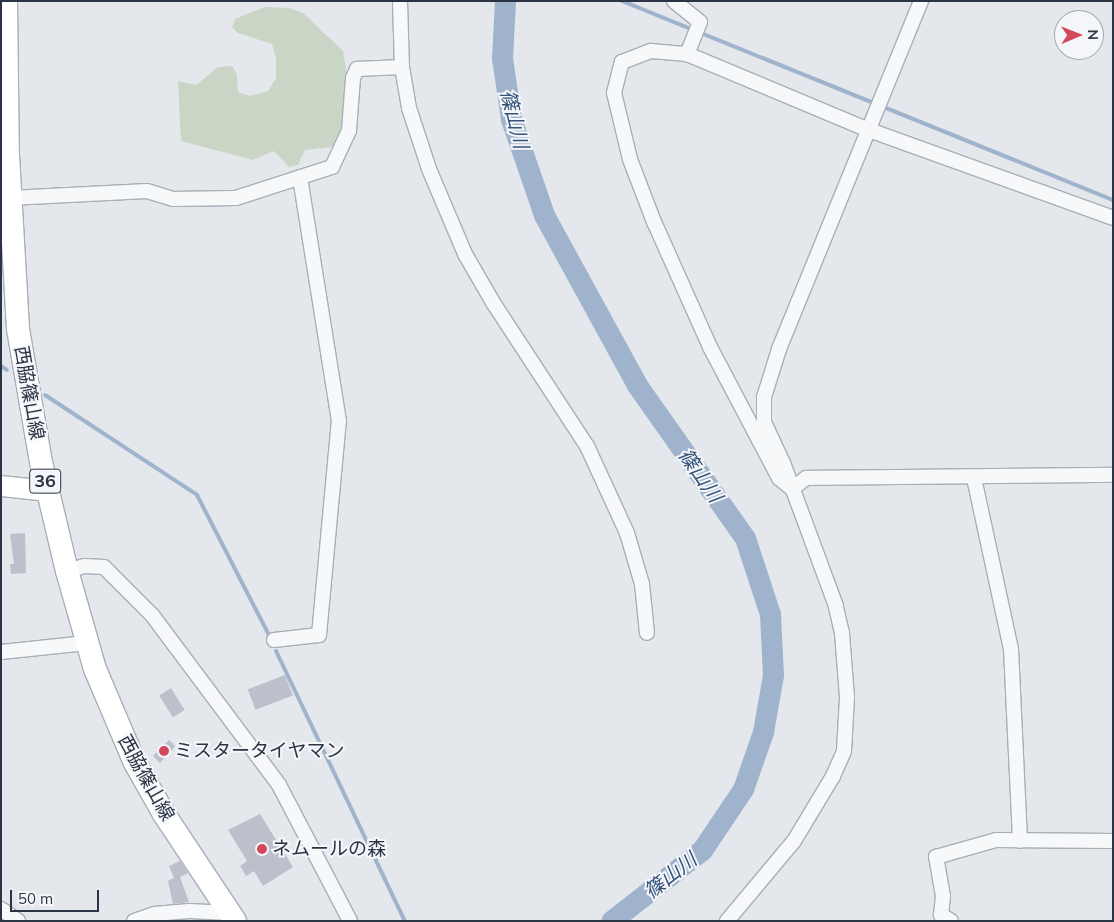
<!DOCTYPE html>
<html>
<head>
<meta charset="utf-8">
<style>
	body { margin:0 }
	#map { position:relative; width:1114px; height:922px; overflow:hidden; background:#e4e7ec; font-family:Mulish,"Noto Sans JP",sans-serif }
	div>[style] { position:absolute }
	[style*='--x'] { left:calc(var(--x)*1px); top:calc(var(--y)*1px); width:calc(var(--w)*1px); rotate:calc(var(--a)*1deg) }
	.green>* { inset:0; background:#c9d6c5 }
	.stream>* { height:4px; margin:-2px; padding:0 2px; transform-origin:2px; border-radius:2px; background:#9fb4cc }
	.river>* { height:21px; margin:-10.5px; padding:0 10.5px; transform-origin:10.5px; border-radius:10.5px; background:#9fb4cc }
	.building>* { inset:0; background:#bbc0ca; transform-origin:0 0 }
	.roads { filter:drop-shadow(1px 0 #a9aeb7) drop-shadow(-1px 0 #a9aeb7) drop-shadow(0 1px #a9aeb7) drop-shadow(0 -1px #a9aeb7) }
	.street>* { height:14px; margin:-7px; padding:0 7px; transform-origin:7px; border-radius:7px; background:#f7f8fa }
	.secondary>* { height:20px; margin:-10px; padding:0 10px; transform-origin:10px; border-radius:10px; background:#fff }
	.primary>* { height:22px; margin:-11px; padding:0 11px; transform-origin:11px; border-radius:11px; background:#fff }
	.dots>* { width:14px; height:14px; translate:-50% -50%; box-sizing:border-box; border:2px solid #f4f6f9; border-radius:50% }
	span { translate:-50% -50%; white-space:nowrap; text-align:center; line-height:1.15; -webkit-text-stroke:4px #f4f6f9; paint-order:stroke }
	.shield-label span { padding:1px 4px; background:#f4f6f9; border:1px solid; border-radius:4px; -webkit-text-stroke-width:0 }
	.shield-label { font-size:18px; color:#2b3445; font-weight:700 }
	.street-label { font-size:19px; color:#2b3445 }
	.poi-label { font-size:19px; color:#2b3445 }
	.left { translate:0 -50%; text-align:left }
	.water-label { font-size:20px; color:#34527a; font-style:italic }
	.frame { position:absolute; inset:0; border:2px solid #2b3445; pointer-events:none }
	.north { position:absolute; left:1054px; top:10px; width:50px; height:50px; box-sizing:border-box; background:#f4f6f9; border:1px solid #a4a8b1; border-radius:50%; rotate:89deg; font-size:14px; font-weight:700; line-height:20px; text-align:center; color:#2b3445 }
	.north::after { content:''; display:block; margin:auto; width:18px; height:22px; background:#d1495b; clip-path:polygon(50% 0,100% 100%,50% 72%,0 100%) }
	.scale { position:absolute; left:10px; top:890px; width:89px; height:22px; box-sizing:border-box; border:2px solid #2b3445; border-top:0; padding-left:6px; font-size:15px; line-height:18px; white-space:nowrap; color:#2b3445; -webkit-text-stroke:4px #f4f6f9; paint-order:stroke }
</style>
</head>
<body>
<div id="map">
	<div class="green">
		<div style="clip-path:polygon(265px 7px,289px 8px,303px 13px,343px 51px,350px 96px,340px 138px,331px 147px,305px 150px,298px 165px,289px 167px,274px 151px,253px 160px,181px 141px,178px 81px,196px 85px,218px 67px,232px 66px,237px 74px,238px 92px,250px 96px,268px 91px,276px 78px,276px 59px,272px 44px,238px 33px,232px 27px,235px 19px)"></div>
	</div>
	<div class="stream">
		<div style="--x:622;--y:1;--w:530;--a:22.06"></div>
		<div style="--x:1;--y:366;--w:7;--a:34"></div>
		<div style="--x:45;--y:395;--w:182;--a:33.3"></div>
		<div style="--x:197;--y:495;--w:162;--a:62.8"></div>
		<div style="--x:276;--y:651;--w:299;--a:64.5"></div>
	</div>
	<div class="river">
		<div style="--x:505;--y:1;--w:57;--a:93"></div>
		<div style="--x:502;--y:58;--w:62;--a:81.6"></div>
		<div style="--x:511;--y:119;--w:102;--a:71"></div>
		<div style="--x:544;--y:215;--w:194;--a:61.3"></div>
		<div style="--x:637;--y:385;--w:187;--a:54.8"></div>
		<div style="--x:745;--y:538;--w:80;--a:71.8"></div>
		<div style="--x:770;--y:614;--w:61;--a:87.2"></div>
		<div style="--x:773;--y:675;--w:58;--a:100"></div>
		<div style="--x:763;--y:732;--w:60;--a:109.3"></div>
		<div style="--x:743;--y:789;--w:73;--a:123.9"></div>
		<div style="--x:702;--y:850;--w:115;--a:142"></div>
	</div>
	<div class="building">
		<div style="clip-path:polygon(25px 533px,26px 573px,11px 574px,10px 564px,14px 564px,10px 534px)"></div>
		<div style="left:285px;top:675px;width:22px;height:40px;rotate:69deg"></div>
		<div style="left:171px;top:688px;width:26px;height:14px;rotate:58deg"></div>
		<div style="clip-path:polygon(169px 740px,175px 746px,160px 763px,153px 756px)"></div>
		<div style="clip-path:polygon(260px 814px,293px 867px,263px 886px,254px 871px,246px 876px,240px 866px,247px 861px,228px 830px)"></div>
		<div style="clip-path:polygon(180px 861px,188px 873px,180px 877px,189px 902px,173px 904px,168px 881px,174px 878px,169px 866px)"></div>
	</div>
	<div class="roads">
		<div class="street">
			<div style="--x:400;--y:1;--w:66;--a:88.3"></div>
			<div style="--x:402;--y:67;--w:42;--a:80.3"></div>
			<div style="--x:409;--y:108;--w:64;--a:71.8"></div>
			<div style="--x:429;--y:169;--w:92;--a:67"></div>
			<div style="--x:465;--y:254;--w:58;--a:59.9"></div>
			<div style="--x:494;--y:304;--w:170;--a:56.8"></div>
			<div style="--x:587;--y:446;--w:96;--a:65.3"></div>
			<div style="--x:627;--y:533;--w:53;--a:73.6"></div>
			<div style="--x:642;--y:584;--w:49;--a:84.2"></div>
			<div style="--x:674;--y:1;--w:33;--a:39"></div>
			<div style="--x:700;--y:22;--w:35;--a:112"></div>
			<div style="--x:10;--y:198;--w:137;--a:-2.9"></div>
			<div style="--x:147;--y:191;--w:27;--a:17"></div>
			<div style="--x:173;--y:199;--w:63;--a:-0.9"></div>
			<div style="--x:236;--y:198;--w:101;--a:-17.9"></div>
			<div style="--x:332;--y:167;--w:40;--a:-65"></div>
			<div style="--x:349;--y:131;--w:53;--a:-85.7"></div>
			<div style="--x:353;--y:78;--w:10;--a:-66"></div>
			<div style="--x:357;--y:69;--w:45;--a:-2.5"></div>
			<div style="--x:974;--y:478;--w:175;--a:77.8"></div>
			<div style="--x:1011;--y:649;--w:192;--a:87.3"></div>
			<div style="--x:790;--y:487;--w:14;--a:-141"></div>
			<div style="--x:779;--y:478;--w:148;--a:-117.8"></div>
			<div style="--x:710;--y:347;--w:137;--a:-114.1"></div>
			<div style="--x:654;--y:222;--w:67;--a:-110.9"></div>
			<div style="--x:630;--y:159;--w:68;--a:-103.6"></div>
			<div style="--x:614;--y:93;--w:32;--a:-76"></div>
			<div style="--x:622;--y:62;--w:31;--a:-21"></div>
			<div style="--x:651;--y:51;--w:36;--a:5"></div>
			<div style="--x:687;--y:54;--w:197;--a:22.7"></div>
			<div style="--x:869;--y:130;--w:259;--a:19.8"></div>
			<div style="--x:792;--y:489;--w:18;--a:-38"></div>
			<div style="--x:806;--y:478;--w:307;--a:-0.6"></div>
			<div style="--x:67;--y:571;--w:18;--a:-16"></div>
			<div style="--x:84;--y:566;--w:20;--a:3"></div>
			<div style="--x:104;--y:567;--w:68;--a:45"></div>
			<div style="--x:152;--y:615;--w:212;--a:53.2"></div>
			<div style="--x:279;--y:785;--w:153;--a:62.4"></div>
			<div style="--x:274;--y:640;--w:45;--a:-6.3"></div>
			<div style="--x:319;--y:635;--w:215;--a:-84.7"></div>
			<div style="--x:339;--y:421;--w:247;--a:-99.1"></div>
			<div style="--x:1;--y:652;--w:86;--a:-6"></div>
			<div style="--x:1;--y:909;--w:21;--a:35"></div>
			<div style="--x:134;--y:921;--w:21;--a:-19"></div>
			<div style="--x:154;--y:914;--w:35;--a:-5"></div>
			<div style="--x:189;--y:911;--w:40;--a:2.9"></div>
			<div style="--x:727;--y:921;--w:104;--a:-50.1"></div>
			<div style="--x:794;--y:841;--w:76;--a:-59"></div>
			<div style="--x:833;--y:776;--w:27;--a:-66"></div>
			<div style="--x:844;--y:751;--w:54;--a:-86.8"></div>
			<div style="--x:847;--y:697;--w:64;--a:-94.5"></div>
			<div style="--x:842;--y:633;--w:28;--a:-103"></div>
			<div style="--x:836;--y:606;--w:153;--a:-110.3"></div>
			<div style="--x:783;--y:463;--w:45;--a:-114.9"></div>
			<div style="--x:764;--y:422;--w:25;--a:-90"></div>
			<div style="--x:764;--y:397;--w:50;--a:-72.6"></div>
			<div style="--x:779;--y:349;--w:376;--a:-67.8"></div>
			<div style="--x:951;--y:921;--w:12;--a:-149"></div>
			<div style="--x:941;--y:915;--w:19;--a:-84"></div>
			<div style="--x:943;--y:896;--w:40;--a:-100"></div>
			<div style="--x:936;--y:857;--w:62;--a:-15.8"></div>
			<div style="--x:996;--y:840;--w:117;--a:0.5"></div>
		</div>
		<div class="secondary">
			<div style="--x:1;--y:486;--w:47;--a:6.1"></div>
		</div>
		<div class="primary">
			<div style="--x:6;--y:1;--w:154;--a:89.3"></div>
			<div style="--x:8;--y:155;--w:174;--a:86.7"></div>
			<div style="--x:18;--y:329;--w:135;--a:80.2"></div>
			<div style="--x:41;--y:462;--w:112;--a:76.6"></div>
			<div style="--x:67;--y:571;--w:102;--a:74.1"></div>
			<div style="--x:95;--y:669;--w:100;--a:67"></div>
			<div style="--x:134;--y:761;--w:61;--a:60.5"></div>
			<div style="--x:164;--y:814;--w:128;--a:56.4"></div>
		</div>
	</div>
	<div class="dots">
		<div style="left:164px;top:751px;background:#d1495b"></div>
		<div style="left:262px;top:849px;background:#d1495b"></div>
	</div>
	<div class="shield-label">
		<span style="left:45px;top:481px">36</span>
	</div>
	<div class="street-label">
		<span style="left:29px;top:393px;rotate:80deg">西脇篠山線</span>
		<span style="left:146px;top:778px;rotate:61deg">西脇篠山線</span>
	</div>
	<div class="poi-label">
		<span class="left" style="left:174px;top:751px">ミスタータイヤマン</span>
		<span class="left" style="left:272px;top:849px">ネムールの森</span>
	</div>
	<div class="water-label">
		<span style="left:515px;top:119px;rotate:76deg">篠山川</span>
		<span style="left:701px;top:475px;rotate:55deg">篠山川</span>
		<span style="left:670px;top:875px;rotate:-38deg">篠山川</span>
	</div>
	<div class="frame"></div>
	<div class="north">N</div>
	<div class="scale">50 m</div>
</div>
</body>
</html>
